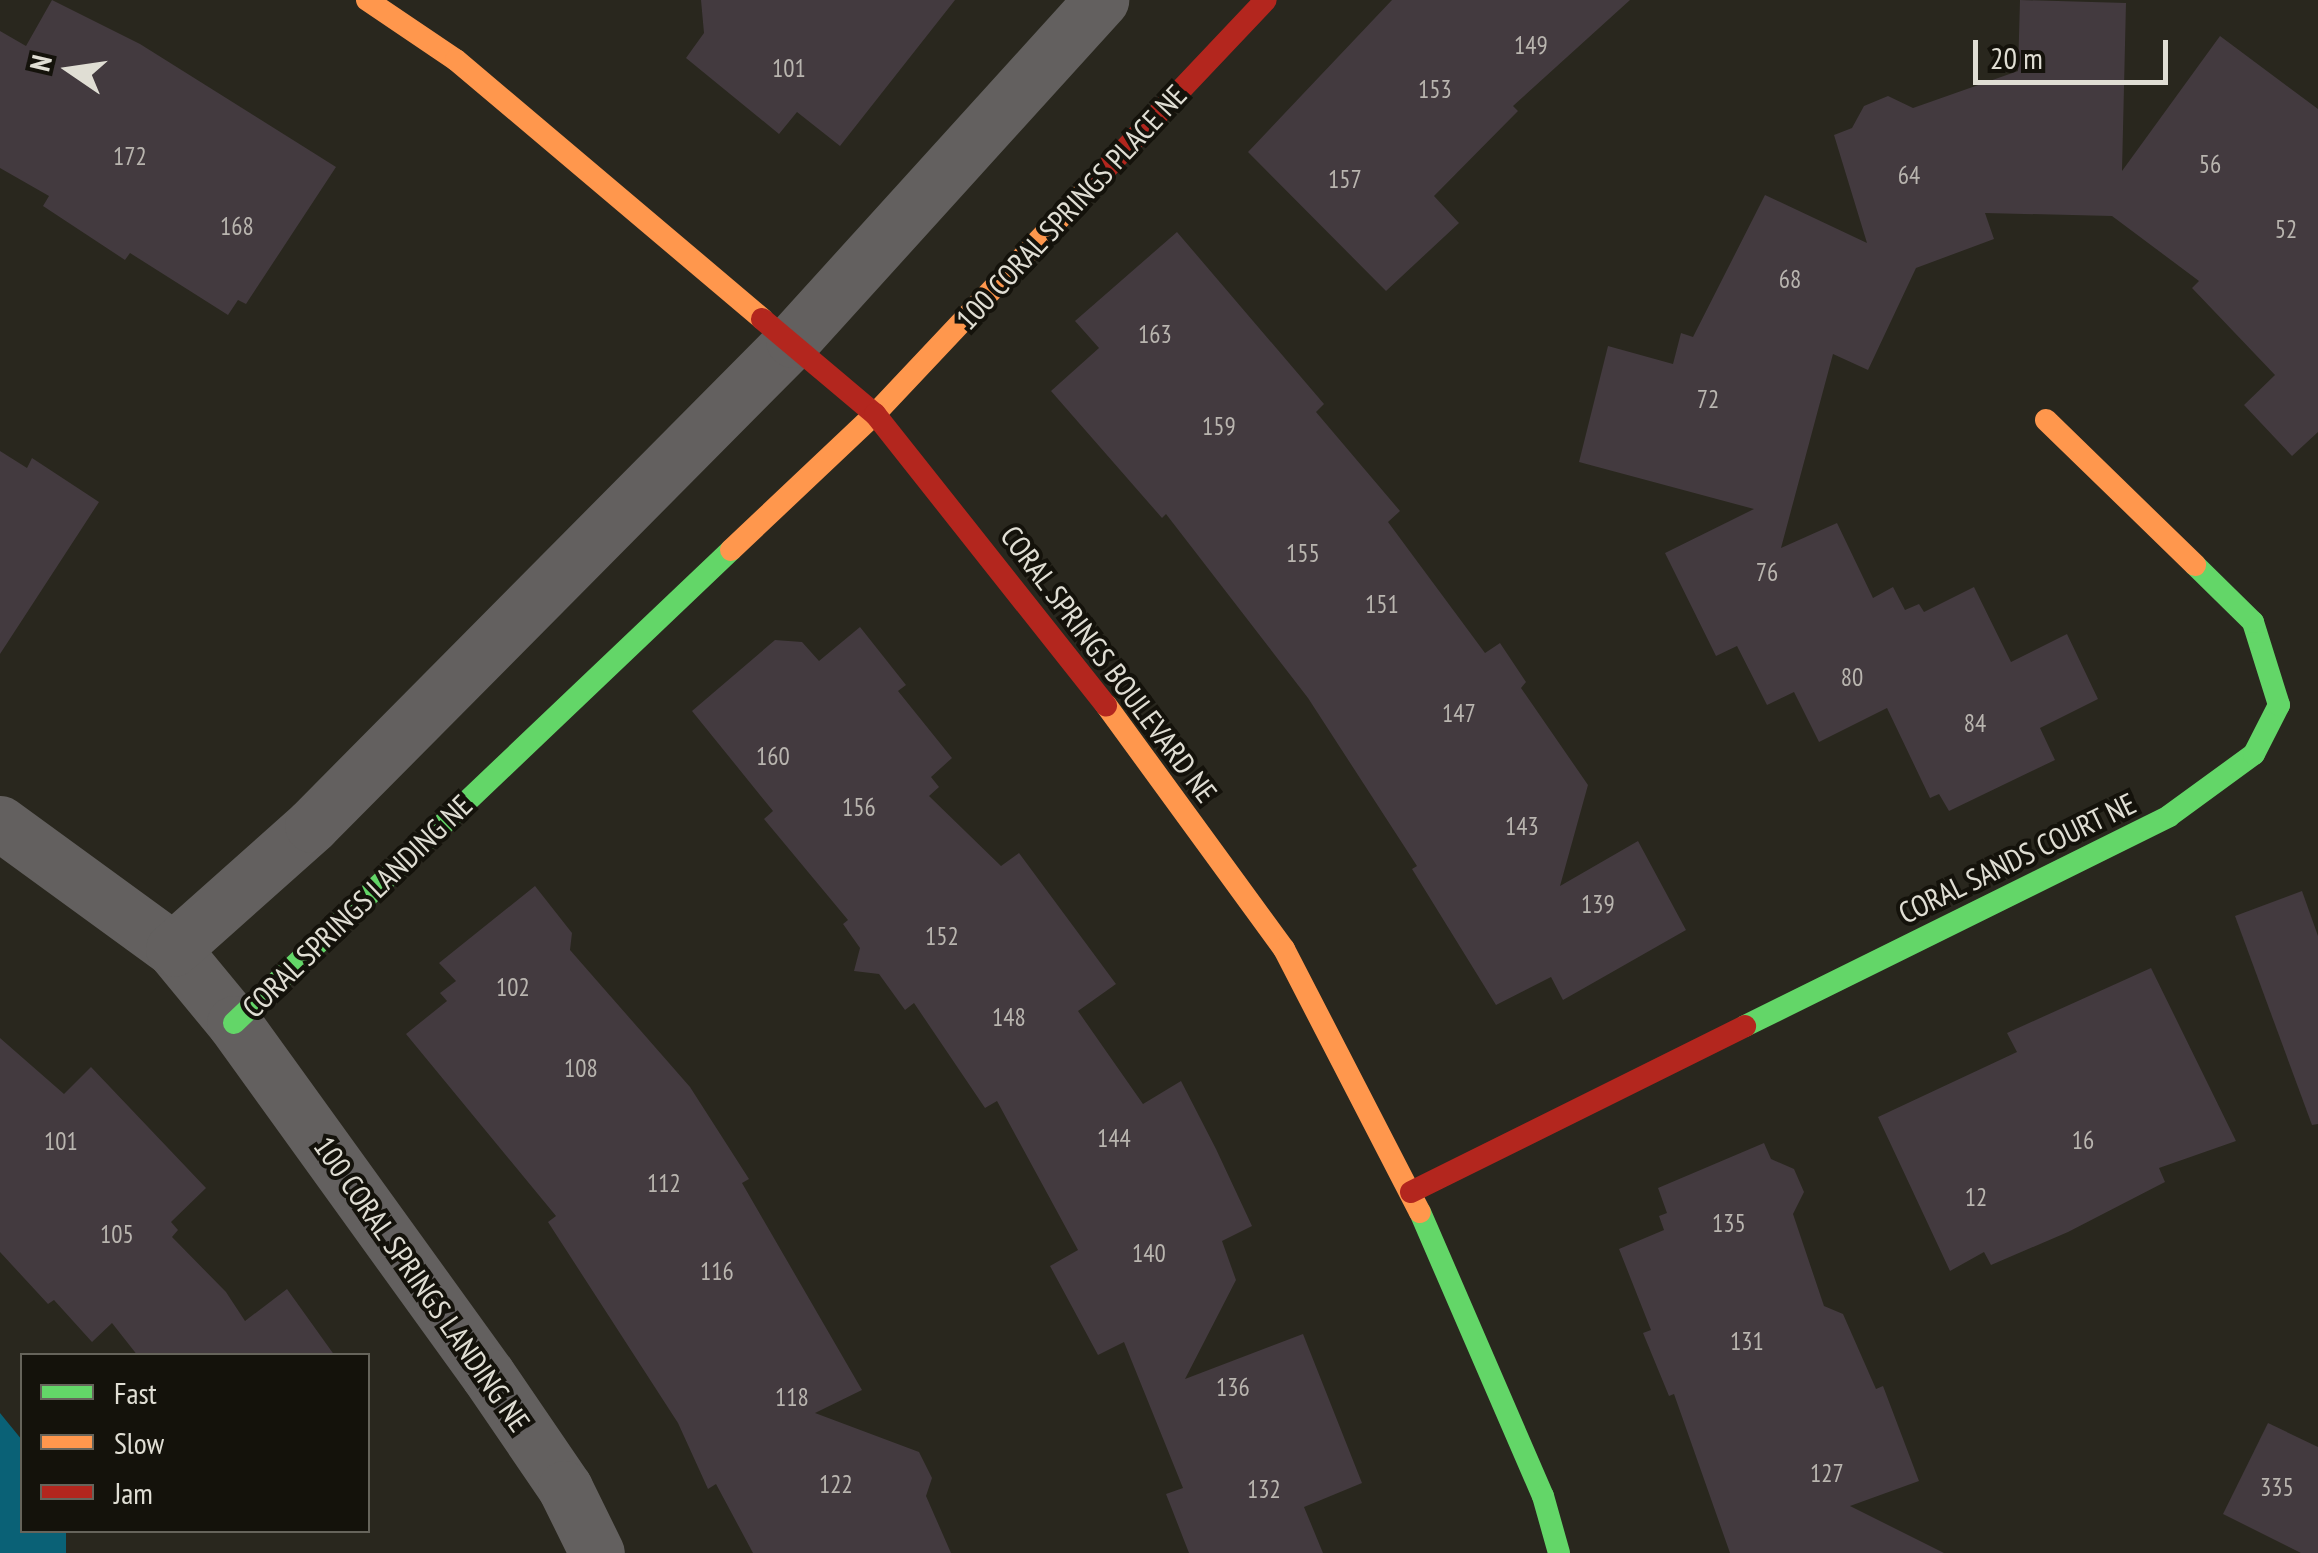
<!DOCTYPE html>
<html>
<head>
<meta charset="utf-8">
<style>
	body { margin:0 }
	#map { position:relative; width:2318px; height:1553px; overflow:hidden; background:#29271e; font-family:"PT Sans Narrow",sans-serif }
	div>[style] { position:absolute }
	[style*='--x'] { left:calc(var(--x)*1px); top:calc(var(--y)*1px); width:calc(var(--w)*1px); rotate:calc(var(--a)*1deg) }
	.water>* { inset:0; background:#0a6176 }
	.building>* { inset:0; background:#433a3f }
	.street>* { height:55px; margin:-27.5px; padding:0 27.5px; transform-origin:27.5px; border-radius:27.5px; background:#63605f }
	.fast>* { height:22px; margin:-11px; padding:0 11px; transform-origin:11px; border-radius:11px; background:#63d668 }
	.slow>* { height:22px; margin:-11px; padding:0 11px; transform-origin:11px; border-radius:11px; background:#ff974d }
	.jam>* { height:22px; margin:-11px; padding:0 11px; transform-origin:11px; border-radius:11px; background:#b3261e }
	span { translate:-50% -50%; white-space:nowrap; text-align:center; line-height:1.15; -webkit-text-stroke:8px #14120b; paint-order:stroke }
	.number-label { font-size:25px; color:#b9b5af }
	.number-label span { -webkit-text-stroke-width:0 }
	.street-label { font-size:30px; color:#e0ded4 }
	.legend { position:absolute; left:20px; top:1353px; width:350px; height:180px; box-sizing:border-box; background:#14120b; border:2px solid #66645b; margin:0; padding:12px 18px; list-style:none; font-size:30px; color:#e0ded4 }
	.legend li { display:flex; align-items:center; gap:20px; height:50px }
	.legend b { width:50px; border:2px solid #66645b }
	.north { position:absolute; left:20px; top:20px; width:100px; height:100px; -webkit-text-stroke:8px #14120b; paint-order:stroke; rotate:283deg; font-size:28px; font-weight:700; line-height:40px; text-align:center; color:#e0ded4 }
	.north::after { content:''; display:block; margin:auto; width:35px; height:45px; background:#e0ded4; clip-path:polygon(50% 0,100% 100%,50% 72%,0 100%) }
	.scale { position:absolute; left:1973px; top:40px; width:195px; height:45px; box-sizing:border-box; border:5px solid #e0ded4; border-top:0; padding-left:12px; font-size:30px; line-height:35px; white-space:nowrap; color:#e0ded4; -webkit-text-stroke:8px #14120b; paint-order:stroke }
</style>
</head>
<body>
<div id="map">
	<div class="water">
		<div style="clip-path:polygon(0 1413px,22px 1440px,22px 1530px,66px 1531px,66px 1553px,0 1553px)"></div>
	</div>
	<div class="building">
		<div style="clip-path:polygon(52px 0,140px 44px,336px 167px,246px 304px,238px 300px,228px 315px,130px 253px,125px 260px,43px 206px,49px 196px,0 168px,0 31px,26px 46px)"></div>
		<div style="clip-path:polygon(701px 0,955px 0,840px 146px,797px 112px,779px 134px,686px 58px,704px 33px)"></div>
		<div style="clip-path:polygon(1392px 0,1630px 0,1513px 106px,1518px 111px,1434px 196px,1459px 223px,1386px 291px,1248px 152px)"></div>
		<div style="clip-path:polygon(2020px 0,2126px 3px,2122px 171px,2220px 36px,2318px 109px,2318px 432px,2292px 456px,2244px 405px,2275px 375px,2192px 288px,2199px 281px,2112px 216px,1985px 213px,1994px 239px,1916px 268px,1868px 370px,1833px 354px,1781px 548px,1837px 523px,1873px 598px,1893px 587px,1905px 610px,1919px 604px,1924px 612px,1974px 587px,2011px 662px,2067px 634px,2098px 699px,2040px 728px,2055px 760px,1949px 811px,1939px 794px,1930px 798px,1887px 708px,1819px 742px,1794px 692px,1767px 705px,1737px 646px,1716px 656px,1665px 553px,1754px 509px,1579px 462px,1608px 346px,1673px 364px,1681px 333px,1693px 337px,1765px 195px,1867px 243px,1834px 135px,1852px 128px,1864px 106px,1888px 96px,1913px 108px,2018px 71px)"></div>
		<div style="clip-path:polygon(1177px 232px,1324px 404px,1316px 412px,1400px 511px,1388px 522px,1485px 653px,1500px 643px,1526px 682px,1521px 688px,1588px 785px,1560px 886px,1638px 841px,1686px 930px,1563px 1000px,1551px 977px,1496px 1005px,1412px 869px,1417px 866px,1308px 698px,1166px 514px,1162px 518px,1051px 391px,1099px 348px,1075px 321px)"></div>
		<div style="clip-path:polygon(0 451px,27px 468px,32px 458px,99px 502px,0 654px)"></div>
		<div style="clip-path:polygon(860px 627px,906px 685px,898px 691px,952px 758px,931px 777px,939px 787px,929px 796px,1001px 866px,1019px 853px,1116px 984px,1078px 1011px,1143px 1104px,1181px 1081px,1216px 1149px,1252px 1226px,1222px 1241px,1236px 1280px,1185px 1379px,1303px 1334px,1362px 1483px,1304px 1507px,1323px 1553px,1189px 1553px,1166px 1494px,1183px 1488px,1124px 1342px,1098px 1355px,1050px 1266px,1078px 1250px,997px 1101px,985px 1108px,914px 1003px,905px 1010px,879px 974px,854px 971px,860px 948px,843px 924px,848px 920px,764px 819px,773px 811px,692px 711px,775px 640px,802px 642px,819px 661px)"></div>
		<div style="clip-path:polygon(535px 886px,572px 933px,570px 950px,690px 1087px,749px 1179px,742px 1183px,862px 1390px,815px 1413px,919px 1452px,932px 1478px,926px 1496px,951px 1553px,753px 1553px,716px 1484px,708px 1489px,678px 1423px,548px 1222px,556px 1216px,406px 1034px,447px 1001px,440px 993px,456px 981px,439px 963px)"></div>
		<div style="clip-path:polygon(2302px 891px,2318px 936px,2318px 1124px,2312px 1125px,2235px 916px)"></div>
		<div style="clip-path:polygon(2151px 968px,2236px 1141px,2159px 1168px,2165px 1182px,2068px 1232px,1991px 1265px,1984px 1252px,1950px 1271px,1878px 1117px,2017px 1052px,2007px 1033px)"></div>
		<div style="clip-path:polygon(0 1038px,64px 1094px,91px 1067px,206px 1188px,171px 1222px,178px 1230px,172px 1237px,226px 1292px,245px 1321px,287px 1289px,335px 1356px,138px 1356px,112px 1323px,92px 1342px,54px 1300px,48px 1304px,0 1252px)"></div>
		<div style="clip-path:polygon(1764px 1143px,1771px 1159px,1794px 1169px,1804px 1192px,1793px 1214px,1824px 1306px,1843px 1314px,1876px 1389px,1883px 1386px,1919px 1481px,1850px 1506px,1944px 1553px,1730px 1553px,1674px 1394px,1669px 1396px,1643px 1333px,1651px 1330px,1619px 1249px,1664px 1230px,1659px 1216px,1667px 1213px,1658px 1188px)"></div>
		<div style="clip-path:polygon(2268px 1423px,2318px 1447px,2318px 1553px,2301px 1553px,2223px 1514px)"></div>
	</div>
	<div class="street">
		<div style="--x:0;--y:823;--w:214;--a:36.1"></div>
		<div style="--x:173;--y:949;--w:96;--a:50.5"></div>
		<div style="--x:234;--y:1023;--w:434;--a:54.2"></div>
		<div style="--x:488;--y:1375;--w:137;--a:55.7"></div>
		<div style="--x:565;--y:1488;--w:72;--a:63.8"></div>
		<div style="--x:173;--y:949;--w:186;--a:-41.7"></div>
		<div style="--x:312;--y:825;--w:683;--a:-45.24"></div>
		<div style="--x:793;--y:340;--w:459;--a:-47.8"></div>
	</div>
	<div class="fast">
		<div style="--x:234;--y:1023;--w:686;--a:-43.58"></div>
		<div style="--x:1745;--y:1026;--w:473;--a:-26.3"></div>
		<div style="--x:2169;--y:816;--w:105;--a:-36.1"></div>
		<div style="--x:2254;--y:754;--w:55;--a:-63"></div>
		<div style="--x:2279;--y:705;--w:87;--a:-107.4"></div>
		<div style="--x:2253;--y:622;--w:81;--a:-135.5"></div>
		<div style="--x:1420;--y:1212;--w:309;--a:66.6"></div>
		<div style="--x:1543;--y:1496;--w:59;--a:74.3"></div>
	</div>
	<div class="slow">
		<div style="--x:367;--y:0;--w:107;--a:34"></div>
		<div style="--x:456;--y:60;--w:401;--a:40.2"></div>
		<div style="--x:2046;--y:420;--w:208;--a:44.2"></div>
		<div style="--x:731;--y:550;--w:198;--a:-43.4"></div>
		<div style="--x:875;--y:414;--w:309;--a:-46.7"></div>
		<div style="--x:1106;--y:705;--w:302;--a:53.9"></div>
		<div style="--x:1284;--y:949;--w:296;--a:62.7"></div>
	</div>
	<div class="jam">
		<div style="--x:1087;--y:189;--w:260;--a:-46.6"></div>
		<div style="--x:762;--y:319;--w:148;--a:40.1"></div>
		<div style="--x:875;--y:414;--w:372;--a:51.6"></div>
		<div style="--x:1411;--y:1192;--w:373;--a:-26.4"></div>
	</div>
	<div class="number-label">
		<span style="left:1531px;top:45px">149</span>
		<span style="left:789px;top:68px">101</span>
		<span style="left:1435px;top:89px">153</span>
		<span style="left:130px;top:156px">172</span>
		<span style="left:2210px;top:164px">56</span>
		<span style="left:1909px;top:175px">64</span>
		<span style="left:1345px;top:179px">157</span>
		<span style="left:237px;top:226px">168</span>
		<span style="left:2286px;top:229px">52</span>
		<span style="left:1790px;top:279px">68</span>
		<span style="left:1155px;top:334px">163</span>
		<span style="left:1708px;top:399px">72</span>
		<span style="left:1219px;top:426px">159</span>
		<span style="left:1303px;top:553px">155</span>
		<span style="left:1767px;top:572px">76</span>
		<span style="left:1382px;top:604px">151</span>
		<span style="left:1852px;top:677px">80</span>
		<span style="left:1459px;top:713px">147</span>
		<span style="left:1975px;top:723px">84</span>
		<span style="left:773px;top:756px">160</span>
		<span style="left:859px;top:807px">156</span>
		<span style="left:1522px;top:826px">143</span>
		<span style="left:1598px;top:904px">139</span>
		<span style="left:942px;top:936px">152</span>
		<span style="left:513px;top:987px">102</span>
		<span style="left:1009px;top:1017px">148</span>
		<span style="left:581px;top:1068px">108</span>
		<span style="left:1114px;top:1138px">144</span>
		<span style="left:2083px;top:1140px">16</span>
		<span style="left:61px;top:1141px">101</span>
		<span style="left:664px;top:1183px">112</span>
		<span style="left:1976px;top:1197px">12</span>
		<span style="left:1729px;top:1223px">135</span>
		<span style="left:117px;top:1234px">105</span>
		<span style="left:1149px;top:1253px">140</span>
		<span style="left:717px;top:1271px">116</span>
		<span style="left:1747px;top:1341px">131</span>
		<span style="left:1233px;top:1387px">136</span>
		<span style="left:792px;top:1397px">118</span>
		<span style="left:1827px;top:1473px">127</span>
		<span style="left:836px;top:1484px">122</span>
		<span style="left:2277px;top:1487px">335</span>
		<span style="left:1264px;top:1489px">132</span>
	</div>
	<div class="street-label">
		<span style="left:1071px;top:207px;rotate:-47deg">100 CORAL SPRINGS PLACE NE</span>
		<span style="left:1109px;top:664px;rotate:53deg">CORAL SPRINGS BOULEVARD NE</span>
		<span style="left:2017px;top:858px;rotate:-26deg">CORAL SANDS COURT NE</span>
		<span style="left:357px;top:906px;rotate:-44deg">CORAL SPRINGS LANDING NE</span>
		<span style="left:422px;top:1284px;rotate:55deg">100 CORAL SPRINGS LANDING NE</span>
	</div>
	<ul class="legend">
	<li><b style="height:12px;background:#63d668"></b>Fast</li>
	<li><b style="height:12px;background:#ff974d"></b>Slow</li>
	<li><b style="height:12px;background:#b3261e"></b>Jam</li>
	</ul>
	<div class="north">N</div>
	<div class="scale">20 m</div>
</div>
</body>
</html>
